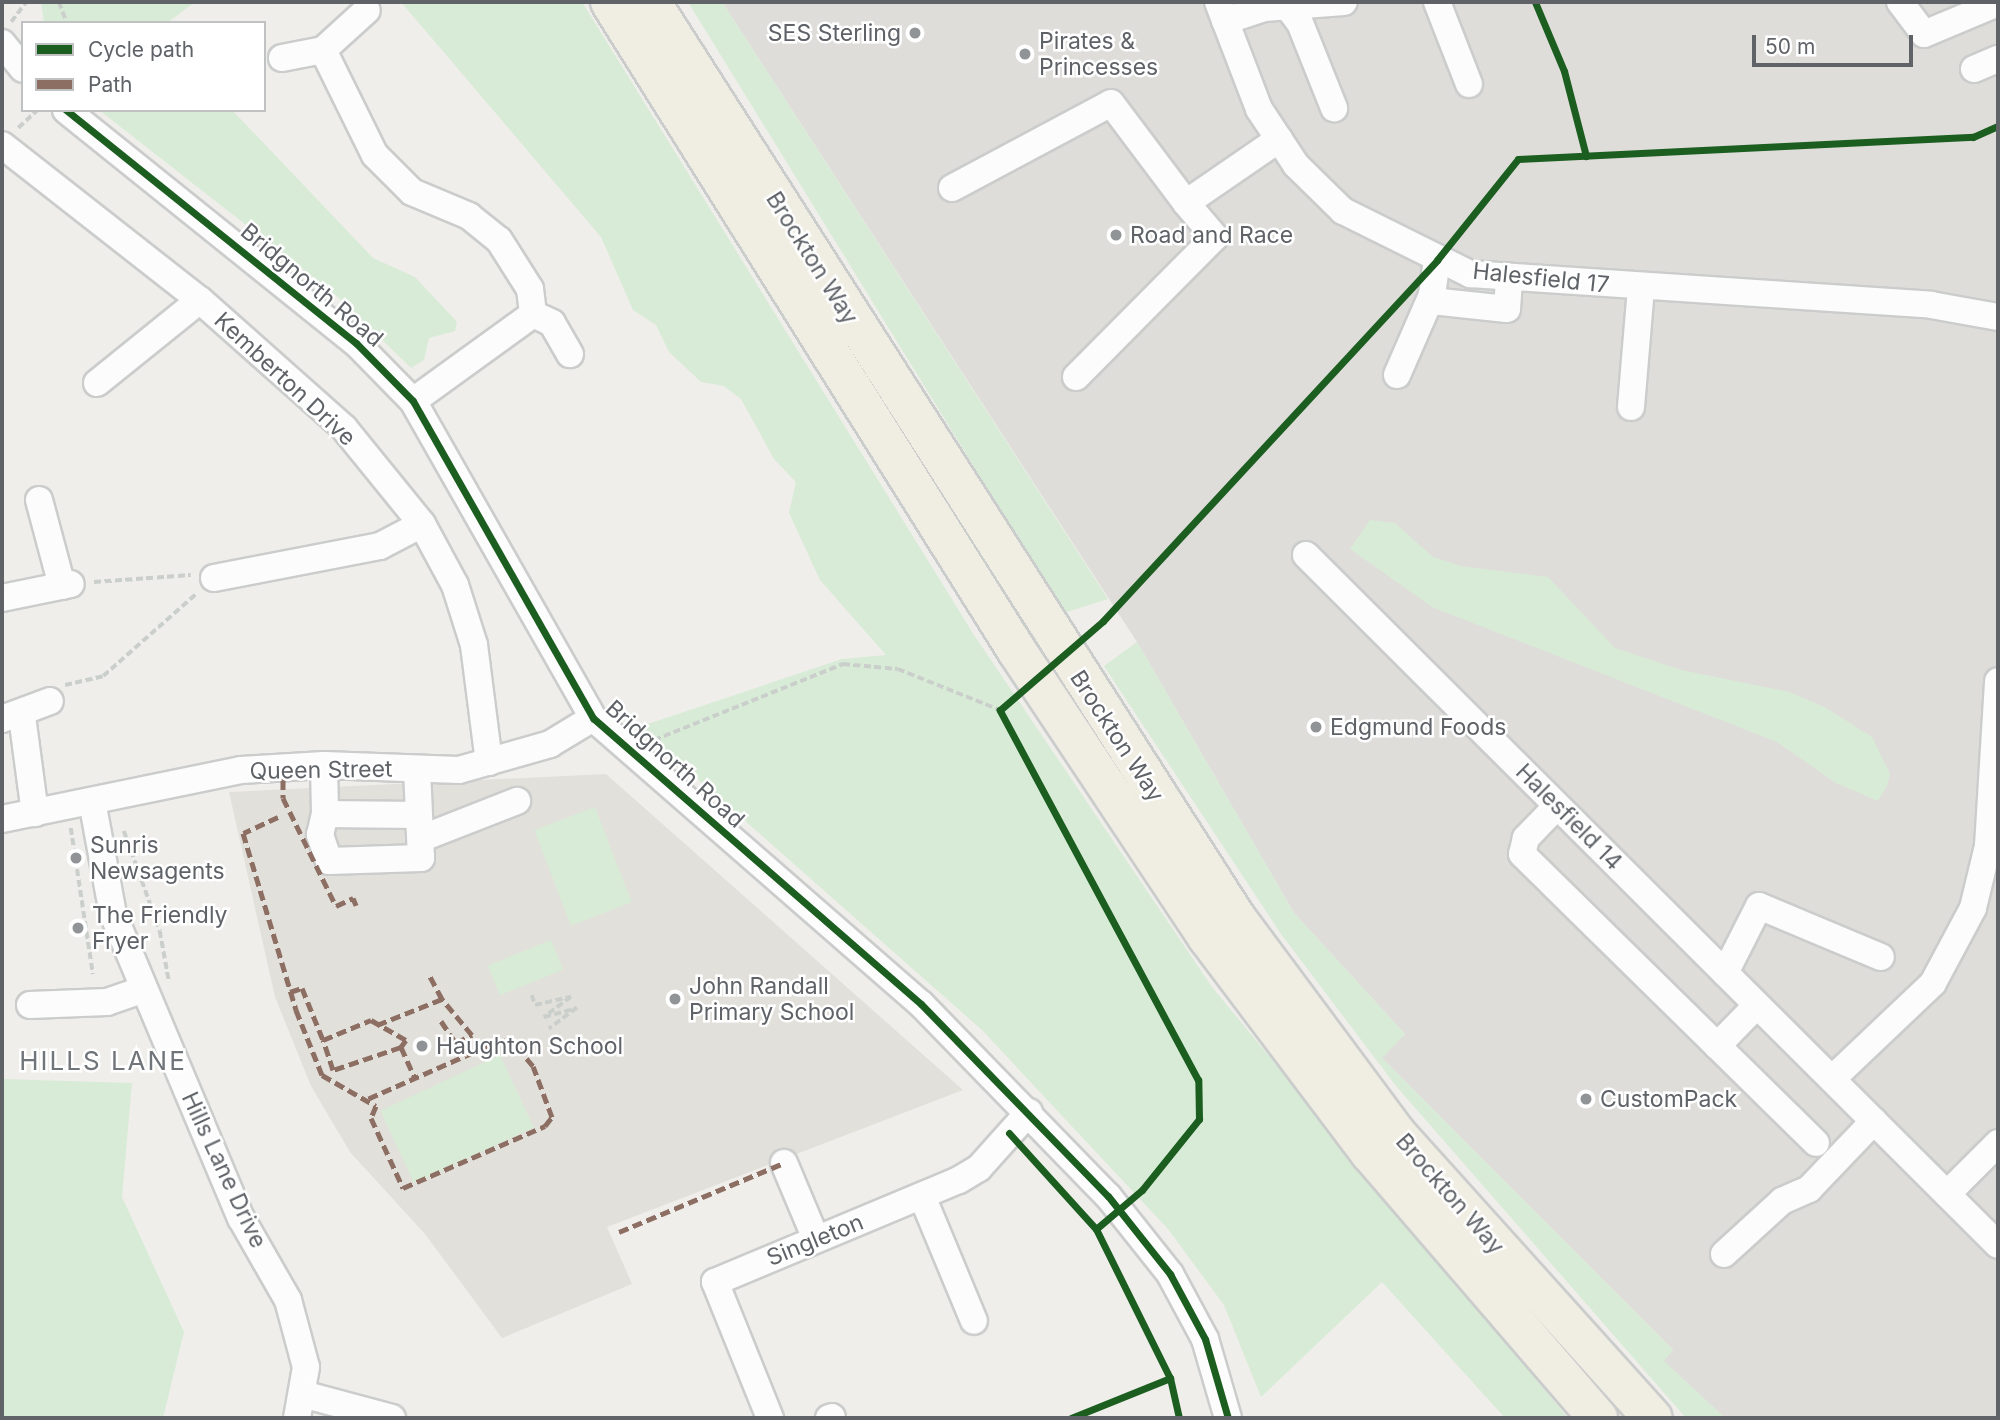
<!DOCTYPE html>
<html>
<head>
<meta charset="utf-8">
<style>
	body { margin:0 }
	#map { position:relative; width:2000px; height:1420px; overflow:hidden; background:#efeeea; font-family:Inter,sans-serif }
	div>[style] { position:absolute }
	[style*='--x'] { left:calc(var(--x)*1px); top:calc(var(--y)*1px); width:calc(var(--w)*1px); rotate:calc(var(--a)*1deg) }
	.industrial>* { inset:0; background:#dfddda }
	.education>* { inset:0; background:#e2e0da }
	.green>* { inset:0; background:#d8ebd6; transform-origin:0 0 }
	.path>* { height:3.5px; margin-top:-1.75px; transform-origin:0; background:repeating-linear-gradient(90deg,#cacfcc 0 7px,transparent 0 10.5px) }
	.roads { filter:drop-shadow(2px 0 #cbcccc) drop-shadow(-2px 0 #cbcccc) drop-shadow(0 2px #cbcccc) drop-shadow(0 -2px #cbcccc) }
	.minor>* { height:26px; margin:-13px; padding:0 13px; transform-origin:13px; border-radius:13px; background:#fdfcfc }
	.highway>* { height:38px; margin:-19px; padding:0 19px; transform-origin:19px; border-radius:19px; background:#f0ede3 }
	.quiet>* { height:5px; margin-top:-2.5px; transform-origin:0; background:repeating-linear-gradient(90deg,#8d6e63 0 10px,transparent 0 15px) }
	.cycleway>* { height:7px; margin:-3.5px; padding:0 3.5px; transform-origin:3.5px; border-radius:3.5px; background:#1b5e20 }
	.dots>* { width:19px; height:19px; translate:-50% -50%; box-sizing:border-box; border:4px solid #fff; border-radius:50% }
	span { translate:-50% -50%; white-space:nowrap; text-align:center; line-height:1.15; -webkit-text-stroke:5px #fff; paint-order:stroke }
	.poi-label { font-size:23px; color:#5f6368 }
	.right { translate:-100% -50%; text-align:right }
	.left { translate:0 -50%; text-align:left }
	.street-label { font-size:23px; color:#5f6368 }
	.quarter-label { font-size:26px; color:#70757a; letter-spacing:2px }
	.frame { position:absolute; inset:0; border:4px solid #5f6368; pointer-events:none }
	.legend { position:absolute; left:21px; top:21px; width:245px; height:91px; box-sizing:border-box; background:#fff; border:2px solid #bfc1c3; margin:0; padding:9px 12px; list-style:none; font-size:21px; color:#5f6368 }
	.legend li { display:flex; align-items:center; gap:14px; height:35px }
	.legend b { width:35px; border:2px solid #bfc1c3 }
	.scale { position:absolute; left:1752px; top:35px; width:161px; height:32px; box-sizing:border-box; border:4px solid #5f6368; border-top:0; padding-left:9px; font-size:21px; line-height:24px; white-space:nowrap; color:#5f6368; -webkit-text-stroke:5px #fff; paint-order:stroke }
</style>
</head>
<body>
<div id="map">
	<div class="industrial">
		<div style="clip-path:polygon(722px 2px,1998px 2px,1998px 1418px,1725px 1418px,1663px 1361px,1673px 1350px,1381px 1057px,1405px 1034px,1294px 913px,1137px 642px)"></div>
	</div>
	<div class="education">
		<div style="clip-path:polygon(606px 774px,963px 1090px,607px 1227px,632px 1284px,502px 1338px,425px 1234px,350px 1152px,311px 1086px,275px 997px,229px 792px)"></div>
	</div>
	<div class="green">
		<div style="clip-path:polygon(41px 2px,195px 2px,167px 23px,44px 23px)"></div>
		<div style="clip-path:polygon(401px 2px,582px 2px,974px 635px,1212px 987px,1568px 1418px,1505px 1418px,1382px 1282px,1261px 1397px,1224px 1305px,1168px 1229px,982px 1030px,639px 727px,842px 659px,886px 655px,820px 580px,789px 513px,796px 482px,774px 459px,741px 399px,724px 386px,701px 382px,669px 352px,656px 325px,633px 310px,601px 237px)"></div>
		<div style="clip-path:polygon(688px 2px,722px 2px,1108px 599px,1064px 613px)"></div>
		<div style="clip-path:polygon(99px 110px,232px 110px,373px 258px,415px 277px,457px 322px,455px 331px,429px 338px,424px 360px,411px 368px,338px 297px)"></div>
		<div style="clip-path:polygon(1370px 520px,1395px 523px,1433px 557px,1461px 566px,1548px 577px,1615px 648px,1681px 670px,1790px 692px,1826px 708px,1872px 737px,1890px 774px,1887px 786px,1878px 801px,1836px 783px,1777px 742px,1432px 607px,1350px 549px)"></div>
		<div style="clip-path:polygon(1137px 642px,1294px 913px,1405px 1034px,1382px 1058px,1673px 1350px,1664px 1361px,1725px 1418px,1686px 1418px,1396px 1086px,1281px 934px,1104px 666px)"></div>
		<div style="left:595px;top:807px;width:102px;height:65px;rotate:69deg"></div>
		<div style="left:551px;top:940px;width:32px;height:68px;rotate:68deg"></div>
		<div style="left:500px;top:1055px;width:80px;height:132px;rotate:65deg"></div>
		<div style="clip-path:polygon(2px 1079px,132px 1083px,122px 1197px,184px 1332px,163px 1418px,2px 1418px)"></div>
	</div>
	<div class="path">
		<div style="--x:59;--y:2;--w:22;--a:69"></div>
		<div style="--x:11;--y:22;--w:25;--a:-53"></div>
		<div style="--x:18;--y:128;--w:26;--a:-43"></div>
		<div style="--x:94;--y:582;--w:97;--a:-4.1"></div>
		<div style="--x:65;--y:685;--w:39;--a:-13"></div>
		<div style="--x:103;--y:676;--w:125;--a:-41.4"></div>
		<div style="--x:654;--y:740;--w:204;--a:-21.9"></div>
		<div style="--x:843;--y:664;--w:55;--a:5.2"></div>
		<div style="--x:898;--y:669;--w:110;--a:21.9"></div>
		<div style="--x:71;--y:828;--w:148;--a:81.4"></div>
		<div style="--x:124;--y:831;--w:106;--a:70.2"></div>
		<div style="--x:160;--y:931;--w:51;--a:79.8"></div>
		<div style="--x:532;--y:995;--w:10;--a:73"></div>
		<div style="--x:535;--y:1005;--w:37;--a:-13"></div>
		<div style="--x:571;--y:997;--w:34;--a:143"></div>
		<div style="--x:544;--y:1017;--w:34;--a:-15"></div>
		<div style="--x:577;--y:1008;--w:35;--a:143"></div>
	</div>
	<div class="roads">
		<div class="minor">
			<div style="--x:1218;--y:2;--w:115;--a:69"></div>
			<div style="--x:1259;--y:109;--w:67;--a:56.5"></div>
			<div style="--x:1296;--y:165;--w:66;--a:44.4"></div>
			<div style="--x:1343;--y:211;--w:142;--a:26.4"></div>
			<div style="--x:1470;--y:274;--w:462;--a:3.8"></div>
			<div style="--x:1931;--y:305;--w:68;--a:10.2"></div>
			<div style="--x:1284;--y:2;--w:26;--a:53"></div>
			<div style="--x:1300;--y:23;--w:92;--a:68.2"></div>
			<div style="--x:1437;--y:2;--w:88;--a:68.7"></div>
			<div style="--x:1900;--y:2;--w:40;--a:53"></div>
			<div style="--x:1924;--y:34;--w:80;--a:-22.7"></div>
			<div style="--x:1225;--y:21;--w:41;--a:-18.4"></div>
			<div style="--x:1264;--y:8;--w:80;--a:-4.3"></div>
			<div style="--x:2;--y:43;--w:33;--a:51"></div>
			<div style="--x:323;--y:50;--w:117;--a:63.7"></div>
			<div style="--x:375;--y:155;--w:52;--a:45"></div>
			<div style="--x:412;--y:192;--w:62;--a:22.8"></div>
			<div style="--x:469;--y:216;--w:38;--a:39"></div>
			<div style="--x:499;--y:240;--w:58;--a:57.7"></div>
			<div style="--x:530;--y:289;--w:25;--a:83"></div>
			<div style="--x:282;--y:58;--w:42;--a:-11"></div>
			<div style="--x:323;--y:50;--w:59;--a:-42.3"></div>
			<div style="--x:1974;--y:69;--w:26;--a:-23"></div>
			<div style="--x:66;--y:110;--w:372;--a:38.8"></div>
			<div style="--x:356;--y:343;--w:81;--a:45.5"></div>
			<div style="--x:413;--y:401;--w:365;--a:60.4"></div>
			<div style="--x:593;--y:718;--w:435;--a:41.1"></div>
			<div style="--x:921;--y:1004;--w:268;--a:45.8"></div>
			<div style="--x:1108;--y:1196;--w:100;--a:51.5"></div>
			<div style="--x:1170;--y:1274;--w:74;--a:61.7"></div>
			<div style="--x:1205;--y:1339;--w:82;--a:73.8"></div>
			<div style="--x:2;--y:145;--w:251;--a:38.1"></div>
			<div style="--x:200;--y:300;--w:193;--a:41.6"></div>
			<div style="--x:344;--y:428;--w:124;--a:50.9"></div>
			<div style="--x:422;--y:524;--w:69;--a:61.6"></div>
			<div style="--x:455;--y:585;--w:63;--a:72.4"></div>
			<div style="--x:474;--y:645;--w:118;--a:82.7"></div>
			<div style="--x:952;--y:188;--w:180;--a:-28.1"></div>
			<div style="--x:1111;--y:103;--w:125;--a:53.1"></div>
			<div style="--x:1186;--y:203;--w:113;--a:-34.5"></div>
			<div style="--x:1432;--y:295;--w:11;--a:38"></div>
			<div style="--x:1441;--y:302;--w:66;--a:6.1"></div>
			<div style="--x:1507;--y:309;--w:31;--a:-86"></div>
			<div style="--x:533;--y:314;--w:21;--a:25"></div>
			<div style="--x:552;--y:323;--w:36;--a:60"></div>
			<div style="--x:1397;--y:375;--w:87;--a:-66.4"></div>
			<div style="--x:1432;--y:295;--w:35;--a:-82"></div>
			<div style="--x:1076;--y:377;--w:197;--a:-45.2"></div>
			<div style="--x:1215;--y:237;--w:45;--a:-130.5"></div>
			<div style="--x:97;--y:383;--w:132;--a:-38.9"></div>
			<div style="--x:413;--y:401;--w:148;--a:-35.9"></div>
			<div style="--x:1631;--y:407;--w:120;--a:-85.2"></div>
			<div style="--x:39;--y:500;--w:89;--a:75"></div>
			<div style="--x:1306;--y:555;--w:977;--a:44.92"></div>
			<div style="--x:214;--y:578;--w:169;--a:-10.9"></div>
			<div style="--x:380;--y:546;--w:47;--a:-27.6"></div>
			<div style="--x:2;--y:598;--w:70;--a:-11.5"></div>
			<div style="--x:22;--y:716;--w:98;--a:82.4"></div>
			<div style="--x:2;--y:719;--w:51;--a:-20.6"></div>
			<div style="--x:324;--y:765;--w:49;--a:88.8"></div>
			<div style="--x:417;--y:770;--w:88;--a:87.4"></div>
			<div style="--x:421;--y:858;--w:92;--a:178.1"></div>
			<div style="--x:329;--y:861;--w:28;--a:-109"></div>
			<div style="--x:320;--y:835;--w:22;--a:-77"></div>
			<div style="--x:325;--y:814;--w:93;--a:0.6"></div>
			<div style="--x:92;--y:801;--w:115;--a:79.5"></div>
			<div style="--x:113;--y:914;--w:330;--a:67.2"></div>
			<div style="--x:241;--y:1218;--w:95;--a:60.2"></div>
			<div style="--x:288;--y:1300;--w:69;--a:75"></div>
			<div style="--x:306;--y:1367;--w:52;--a:100"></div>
			<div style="--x:1557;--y:806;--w:45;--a:134.1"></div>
			<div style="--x:1526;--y:838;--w:16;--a:104"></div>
			<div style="--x:1522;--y:854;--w:412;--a:44.5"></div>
			<div style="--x:2;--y:819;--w:244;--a:-11.6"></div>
			<div style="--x:241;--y:770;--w:83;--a:-3.4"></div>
			<div style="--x:324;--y:765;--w:135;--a:2.1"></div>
			<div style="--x:459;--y:770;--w:95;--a:-15.9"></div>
			<div style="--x:550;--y:744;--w:50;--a:-31.2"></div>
			<div style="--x:425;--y:837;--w:99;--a:-21.4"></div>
			<div style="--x:1725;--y:973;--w:75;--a:-63.1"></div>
			<div style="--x:1759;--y:906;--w:132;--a:22.7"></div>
			<div style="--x:30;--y:1005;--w:77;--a:-2.2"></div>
			<div style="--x:107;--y:1002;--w:39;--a:-19"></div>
			<div style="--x:1717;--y:1046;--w:57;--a:-45.7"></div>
			<div style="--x:1832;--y:1079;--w:139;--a:-43.5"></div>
			<div style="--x:1933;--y:983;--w:85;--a:-61.9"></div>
			<div style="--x:1973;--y:908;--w:64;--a:-76.4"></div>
			<div style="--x:1988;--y:846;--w:165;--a:-86.5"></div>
			<div style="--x:784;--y:1163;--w:82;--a:67.2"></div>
			<div style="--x:1947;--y:1194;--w:72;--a:-45"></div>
			<div style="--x:922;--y:1196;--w:135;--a:67.4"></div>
			<div style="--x:1724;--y:1254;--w:79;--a:-42.4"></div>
			<div style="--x:1782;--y:1201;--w:30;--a:-24"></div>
			<div style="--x:1809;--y:1189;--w:94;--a:-46.3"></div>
			<div style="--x:306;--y:1395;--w:89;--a:15"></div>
			<div style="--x:770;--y:1418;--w:147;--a:-112"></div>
			<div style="--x:715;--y:1282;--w:264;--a:-22.7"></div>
			<div style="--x:959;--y:1180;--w:23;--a:-31"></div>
			<div style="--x:979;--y:1168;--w:75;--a:-48.2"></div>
			<div style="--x:829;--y:1418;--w:3;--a:-18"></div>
		</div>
		<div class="highway">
			<div style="--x:610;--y:2;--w:766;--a:57.91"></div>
			<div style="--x:1017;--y:651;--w:343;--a:56.4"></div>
			<div style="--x:1207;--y:937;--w:271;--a:53"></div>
			<div style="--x:1370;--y:1153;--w:350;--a:49.3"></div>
			<div style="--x:651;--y:2;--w:1085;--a:57.42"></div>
			<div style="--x:1235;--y:916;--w:272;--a:53.4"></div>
			<div style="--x:1397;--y:1134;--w:382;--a:48"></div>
		</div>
	</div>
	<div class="quiet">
		<div style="--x:262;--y:770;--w:23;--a:23"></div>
		<div style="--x:283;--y:779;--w:19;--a:90"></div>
		<div style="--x:283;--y:798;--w:120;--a:63.9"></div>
		<div style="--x:336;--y:906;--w:19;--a:-25"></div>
		<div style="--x:353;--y:898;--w:8;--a:67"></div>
		<div style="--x:278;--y:817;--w:38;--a:155"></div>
		<div style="--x:243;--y:833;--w:185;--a:73.3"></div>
		<div style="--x:296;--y:1010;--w:70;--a:68.2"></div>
		<div style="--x:322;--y:1075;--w:62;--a:29.9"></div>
		<div style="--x:376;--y:1106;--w:13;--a:113"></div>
		<div style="--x:371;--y:1118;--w:77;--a:65.4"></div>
		<div style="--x:403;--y:1188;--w:155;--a:-23.6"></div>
		<div style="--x:545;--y:1126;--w:11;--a:-52"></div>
		<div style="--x:552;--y:1117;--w:54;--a:-110.4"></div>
		<div style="--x:533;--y:1066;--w:31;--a:-130"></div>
		<div style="--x:513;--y:1042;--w:12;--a:-171"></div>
		<div style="--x:501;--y:1040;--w:146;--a:156.2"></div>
		<div style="--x:290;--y:992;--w:13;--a:-18"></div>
		<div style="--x:302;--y:988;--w:56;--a:68"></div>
		<div style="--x:371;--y:1020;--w:40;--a:29.7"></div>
		<div style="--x:406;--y:1040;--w:9;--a:126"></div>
		<div style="--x:401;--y:1047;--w:72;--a:161.3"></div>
		<div style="--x:333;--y:1070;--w:32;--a:-108"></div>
		<div style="--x:323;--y:1040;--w:52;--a:-22.6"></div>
		<div style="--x:441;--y:1021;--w:27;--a:56"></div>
		<div style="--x:456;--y:1043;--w:18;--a:-27"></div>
		<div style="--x:472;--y:1035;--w:47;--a:-129.8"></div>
		<div style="--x:377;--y:1025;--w:70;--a:-21.8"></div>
		<div style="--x:442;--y:999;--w:27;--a:-118"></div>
		<div style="--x:401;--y:1047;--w:34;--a:66"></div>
		<div style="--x:619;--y:1232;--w:179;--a:-22.7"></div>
	</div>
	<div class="cycleway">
		<div style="--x:1535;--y:2;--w:75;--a:67.2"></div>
		<div style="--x:1564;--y:71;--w:88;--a:75.5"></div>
		<div style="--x:66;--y:110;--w:372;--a:38.8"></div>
		<div style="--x:356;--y:343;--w:81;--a:45.5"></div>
		<div style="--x:413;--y:401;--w:365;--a:60.4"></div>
		<div style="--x:593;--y:718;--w:435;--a:41.1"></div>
		<div style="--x:921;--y:1004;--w:268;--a:45.8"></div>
		<div style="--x:1108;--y:1196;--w:100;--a:51.5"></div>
		<div style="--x:1170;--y:1274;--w:74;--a:61.7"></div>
		<div style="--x:1205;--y:1339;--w:82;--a:73.8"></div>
		<div style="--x:1009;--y:1133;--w:130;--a:47.8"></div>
		<div style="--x:1096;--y:1229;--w:166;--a:63.6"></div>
		<div style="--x:1170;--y:1378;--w:41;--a:77.3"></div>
		<div style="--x:1096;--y:1229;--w:60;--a:-40.3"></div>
		<div style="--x:1142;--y:1190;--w:91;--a:-51.2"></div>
		<div style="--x:1199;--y:1119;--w:39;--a:-91"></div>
		<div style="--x:1198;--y:1080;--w:420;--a:-118.2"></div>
		<div style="--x:1000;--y:710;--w:136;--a:-40.8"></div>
		<div style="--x:1103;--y:621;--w:492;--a:-47.2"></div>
		<div style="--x:1437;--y:260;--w:129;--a:-51.3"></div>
		<div style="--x:1518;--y:159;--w:456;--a:-2.8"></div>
		<div style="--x:1973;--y:137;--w:27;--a:-24"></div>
		<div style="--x:1071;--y:1418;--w:107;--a:-22"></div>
	</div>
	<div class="dots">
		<div style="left:915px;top:33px;background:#919496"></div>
		<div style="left:1025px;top:54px;background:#919496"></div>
		<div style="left:1116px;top:235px;background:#919496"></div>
		<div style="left:1316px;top:727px;background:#919496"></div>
		<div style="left:76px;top:858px;background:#919496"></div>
		<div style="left:78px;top:928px;background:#919496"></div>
		<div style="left:675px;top:999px;background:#919496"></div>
		<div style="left:422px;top:1046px;background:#919496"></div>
		<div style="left:1586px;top:1099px;background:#919496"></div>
	</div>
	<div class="poi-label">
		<span class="right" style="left:901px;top:33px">SES Sterling</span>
		<span class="left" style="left:1039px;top:54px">Pirates &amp;<br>Princesses</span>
		<span class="left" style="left:1130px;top:235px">Road and Race</span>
		<span class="left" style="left:1330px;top:727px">Edgmund Foods</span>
		<span class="left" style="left:90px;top:858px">Sunris<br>Newsagents</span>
		<span class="left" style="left:92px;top:928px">The Friendly<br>Fryer</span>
		<span class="left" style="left:689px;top:999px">John Randall<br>Primary School</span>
		<span class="left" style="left:436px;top:1046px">Haughton School</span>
		<span class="left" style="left:1600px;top:1099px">CustomPack</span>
	</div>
	<div class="street-label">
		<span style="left:812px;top:258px;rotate:58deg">Brockton Way</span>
		<span style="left:1541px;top:278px;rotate:6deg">Halesfield 17</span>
		<span style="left:312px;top:285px;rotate:40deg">Bridgnorth Road</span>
		<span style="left:285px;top:379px;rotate:43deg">Kemberton Drive</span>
		<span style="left:1117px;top:736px;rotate:57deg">Brockton Way</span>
		<span style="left:675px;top:764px;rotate:42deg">Bridgnorth Road</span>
		<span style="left:321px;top:770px;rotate:-1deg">Queen Street</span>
		<span style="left:1569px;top:817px;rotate:45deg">Halesfield 14</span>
		<span style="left:224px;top:1170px;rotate:65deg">Hills Lane Drive</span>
		<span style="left:1450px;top:1194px;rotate:49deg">Brockton Way</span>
		<span style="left:815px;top:1240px;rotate:-22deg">Singleton</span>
	</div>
	<div class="quarter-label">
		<span style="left:103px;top:1061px">HILLS LANE</span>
	</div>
	<div class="frame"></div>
	<ul class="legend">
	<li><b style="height:9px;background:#1b5e20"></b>Cycle path</li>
	<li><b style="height:9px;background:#8d6e63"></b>Path</li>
	</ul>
	<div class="scale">50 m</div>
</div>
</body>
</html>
